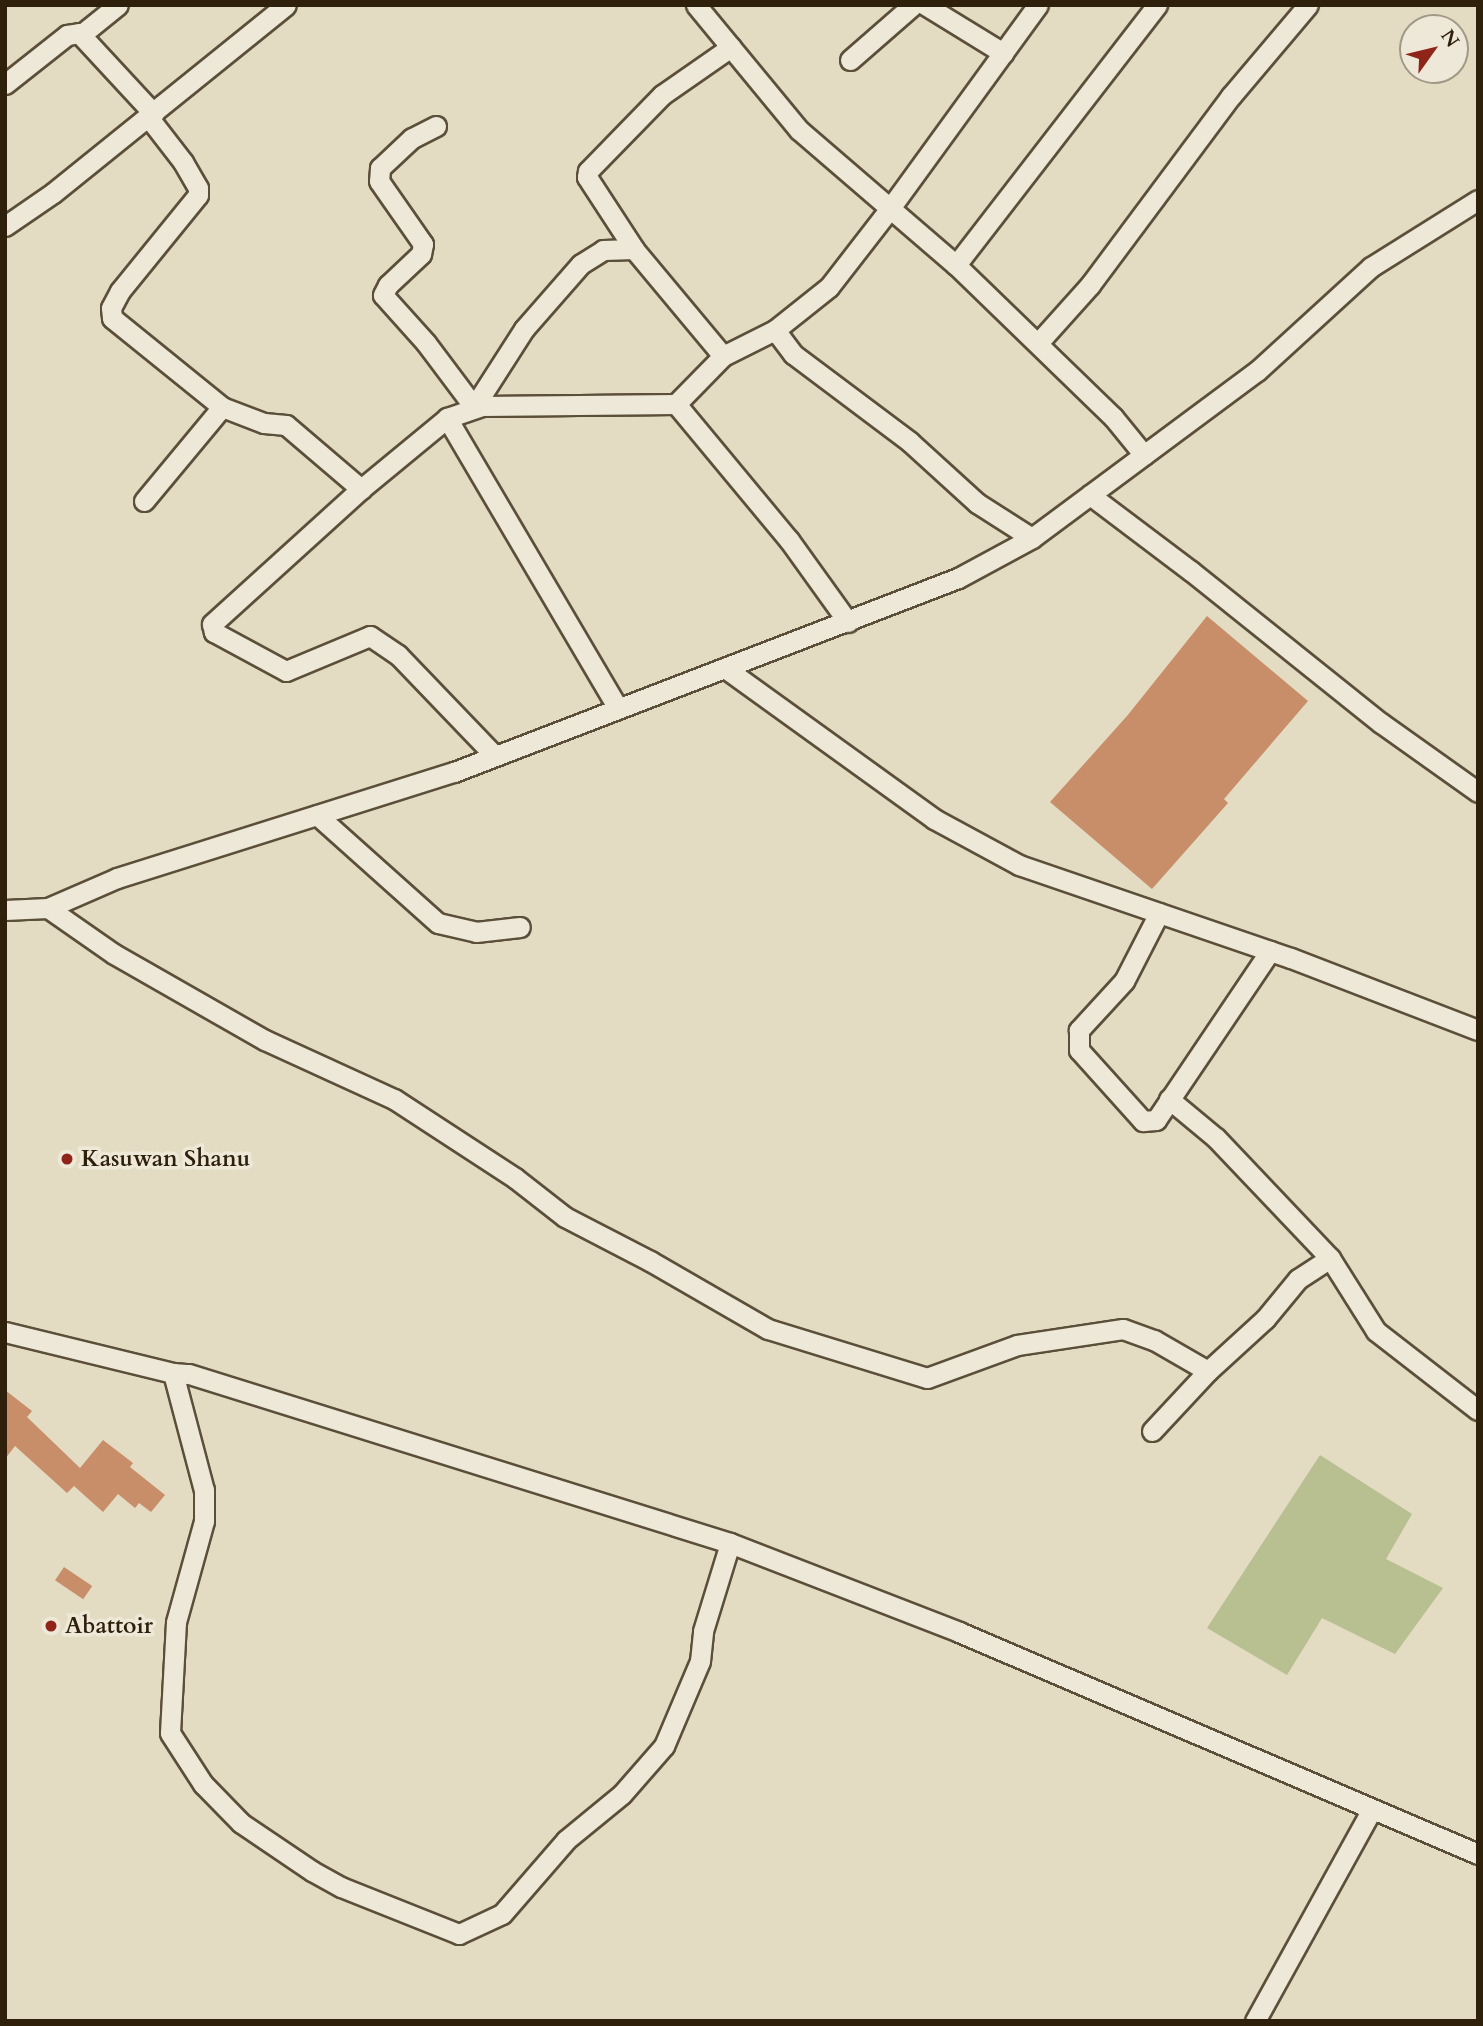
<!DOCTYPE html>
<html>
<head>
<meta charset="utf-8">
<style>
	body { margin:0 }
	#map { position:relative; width:1483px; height:2026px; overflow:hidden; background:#e3dbc2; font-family:Cardo,serif }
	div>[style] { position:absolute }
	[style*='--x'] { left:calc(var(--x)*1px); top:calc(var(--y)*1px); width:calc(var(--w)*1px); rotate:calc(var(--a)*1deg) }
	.green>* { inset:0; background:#b8bf90 }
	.building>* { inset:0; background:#c88d69; transform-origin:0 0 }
	.roads { filter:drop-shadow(2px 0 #5c4f3a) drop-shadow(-2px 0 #5c4f3a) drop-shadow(0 2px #5c4f3a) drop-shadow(0 -2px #5c4f3a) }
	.minor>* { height:19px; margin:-9.5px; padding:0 9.5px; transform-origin:9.5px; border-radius:9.5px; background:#ede8d7 }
	.dots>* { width:19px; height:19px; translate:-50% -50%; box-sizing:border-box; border:4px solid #ede8d7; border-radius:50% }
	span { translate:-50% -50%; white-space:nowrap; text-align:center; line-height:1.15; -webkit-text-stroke:7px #ede8d7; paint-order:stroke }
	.poi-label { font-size:23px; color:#2f200c; font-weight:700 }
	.left { translate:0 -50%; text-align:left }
	.frame { position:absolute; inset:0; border:7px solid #2f200c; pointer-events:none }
	.north { position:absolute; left:1399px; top:14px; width:70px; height:70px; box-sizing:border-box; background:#ede8d7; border:2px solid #a19886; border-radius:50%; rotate:56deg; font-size:19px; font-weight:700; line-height:28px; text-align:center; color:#2f200c }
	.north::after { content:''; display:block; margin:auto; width:24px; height:32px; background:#8f2418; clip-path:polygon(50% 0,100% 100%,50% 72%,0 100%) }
</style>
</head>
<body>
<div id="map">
	<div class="green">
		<div style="clip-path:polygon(1320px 1455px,1412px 1514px,1386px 1559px,1443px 1588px,1395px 1654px,1322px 1618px,1287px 1675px,1207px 1628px)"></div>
	</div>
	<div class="building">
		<div style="clip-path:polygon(1207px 616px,1308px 701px,1224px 799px,1228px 803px,1152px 889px,1050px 802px,1127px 716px)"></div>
		<div style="clip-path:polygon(5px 1390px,32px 1411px,27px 1417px,80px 1468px,103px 1440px,133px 1463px,130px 1467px,165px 1495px,151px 1512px,139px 1503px,135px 1508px,118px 1494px,103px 1512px,74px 1486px,67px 1493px,15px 1446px,5px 1459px)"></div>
		<div style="left:64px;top:1567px;width:34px;height:16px;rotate:34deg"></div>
	</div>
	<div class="roads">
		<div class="minor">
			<div style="--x:696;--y:5;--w:162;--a:50.5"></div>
			<div style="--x:799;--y:130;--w:207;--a:40.7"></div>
			<div style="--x:956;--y:265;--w:219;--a:44.1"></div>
			<div style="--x:1113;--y:417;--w:49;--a:50.8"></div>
			<div style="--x:925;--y:5;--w:92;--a:31.6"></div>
			<div style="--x:82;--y:34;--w:46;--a:-38.9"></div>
			<div style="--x:850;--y:60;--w:84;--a:-41.1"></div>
			<div style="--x:5;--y:84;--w:79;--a:-38.3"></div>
			<div style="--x:67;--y:35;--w:12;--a:-9"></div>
			<div style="--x:79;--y:33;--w:110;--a:47.2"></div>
			<div style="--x:149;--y:118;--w:56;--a:52.3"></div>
			<div style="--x:183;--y:162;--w:30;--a:60"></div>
			<div style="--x:198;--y:188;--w:7;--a:90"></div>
			<div style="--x:198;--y:195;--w:124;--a:129.1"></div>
			<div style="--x:120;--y:291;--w:19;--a:118"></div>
			<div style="--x:111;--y:308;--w:10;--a:84"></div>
			<div style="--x:112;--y:318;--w:141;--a:39"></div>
			<div style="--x:222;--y:407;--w:45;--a:20.9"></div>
			<div style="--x:264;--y:423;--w:22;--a:5"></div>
			<div style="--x:286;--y:425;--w:99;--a:40.5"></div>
			<div style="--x:436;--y:126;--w:27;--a:153"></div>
			<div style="--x:412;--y:138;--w:44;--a:136.8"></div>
			<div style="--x:380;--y:168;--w:13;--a:94"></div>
			<div style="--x:379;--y:181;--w:77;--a:55.1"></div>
			<div style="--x:423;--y:244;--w:10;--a:101"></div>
			<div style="--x:421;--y:254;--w:45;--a:136.8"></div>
			<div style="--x:388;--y:285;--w:11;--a:117"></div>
			<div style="--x:383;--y:295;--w:64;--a:48.1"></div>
			<div style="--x:426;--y:343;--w:80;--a:53.1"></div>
			<div style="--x:474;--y:407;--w:93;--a:-57.3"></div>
			<div style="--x:524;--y:329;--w:86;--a:-48.8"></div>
			<div style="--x:581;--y:264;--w:26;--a:-32"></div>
			<div style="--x:603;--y:250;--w:31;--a:-2"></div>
			<div style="--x:5;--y:226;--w:58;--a:-34.5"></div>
			<div style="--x:53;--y:193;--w:299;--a:-38.9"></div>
			<div style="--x:956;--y:265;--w:329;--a:-52.3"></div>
			<div style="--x:775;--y:330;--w:30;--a:53"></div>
			<div style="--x:793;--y:354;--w:146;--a:36.9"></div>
			<div style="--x:910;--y:442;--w:91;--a:42.3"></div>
			<div style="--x:977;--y:503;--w:65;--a:32.5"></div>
			<div style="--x:1038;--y:343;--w:78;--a:-48.1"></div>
			<div style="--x:1090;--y:285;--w:236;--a:-53.3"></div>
			<div style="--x:1231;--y:96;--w:119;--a:-49.8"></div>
			<div style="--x:723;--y:356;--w:139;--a:-129.8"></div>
			<div style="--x:634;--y:249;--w:86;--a:-123.1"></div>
			<div style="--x:587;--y:177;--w:6;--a:-81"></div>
			<div style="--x:588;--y:171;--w:106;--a:-45.8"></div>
			<div style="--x:662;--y:95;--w:84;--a:-34.8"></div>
			<div style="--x:676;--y:404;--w:177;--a:50.3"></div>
			<div style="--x:789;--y:540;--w:101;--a:54.3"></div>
			<div style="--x:447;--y:418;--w:337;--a:59.5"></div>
			<div style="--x:1090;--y:495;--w:126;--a:37"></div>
			<div style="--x:1191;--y:571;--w:243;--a:38.7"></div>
			<div style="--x:1381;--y:723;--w:119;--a:35.4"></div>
			<div style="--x:144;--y:501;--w:122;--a:-50.3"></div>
			<div style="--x:725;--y:668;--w:258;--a:35.8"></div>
			<div style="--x:934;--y:819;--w:97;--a:28.4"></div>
			<div style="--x:1019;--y:865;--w:287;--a:18.9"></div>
			<div style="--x:1291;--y:958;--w:200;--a:21.1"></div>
			<div style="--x:495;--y:756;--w:140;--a:-133.8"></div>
			<div style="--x:398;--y:655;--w:34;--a:-146"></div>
			<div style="--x:370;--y:636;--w:91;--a:157.4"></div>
			<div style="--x:286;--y:671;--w:82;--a:-151.6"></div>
			<div style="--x:214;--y:632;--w:8;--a:-104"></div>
			<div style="--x:212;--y:624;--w:201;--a:-42.2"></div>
			<div style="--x:361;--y:489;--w:112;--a:-39.5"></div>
			<div style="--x:447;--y:418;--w:37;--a:-19"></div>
			<div style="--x:482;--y:406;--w:194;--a:-0.6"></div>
			<div style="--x:676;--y:404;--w:67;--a:-45.6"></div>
			<div style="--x:723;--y:356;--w:58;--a:-26.6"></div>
			<div style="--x:775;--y:330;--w:69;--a:-38.5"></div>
			<div style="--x:829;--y:287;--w:101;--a:-52.2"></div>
			<div style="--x:891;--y:207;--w:250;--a:-54"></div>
			<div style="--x:317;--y:815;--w:162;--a:41.8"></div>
			<div style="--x:438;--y:923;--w:39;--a:13"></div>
			<div style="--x:476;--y:932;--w:44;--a:-6.5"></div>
			<div style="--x:48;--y:908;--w:80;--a:34.9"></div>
			<div style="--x:114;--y:954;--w:174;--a:29.7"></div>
			<div style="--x:265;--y:1040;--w:142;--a:24.6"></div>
			<div style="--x:394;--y:1099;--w:145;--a:33.1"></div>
			<div style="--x:515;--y:1178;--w:63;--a:38"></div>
			<div style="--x:565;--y:1217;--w:96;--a:27.4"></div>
			<div style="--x:650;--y:1261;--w:136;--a:30"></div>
			<div style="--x:768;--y:1329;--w:166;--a:17.1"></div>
			<div style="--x:927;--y:1378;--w:96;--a:-20.1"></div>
			<div style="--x:1017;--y:1345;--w:107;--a:-8.6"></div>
			<div style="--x:1123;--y:1329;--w:33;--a:20"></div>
			<div style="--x:1154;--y:1340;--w:62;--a:29.9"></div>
			<div style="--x:5;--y:910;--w:43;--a:-2.7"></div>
			<div style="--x:48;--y:908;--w:75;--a:-23.5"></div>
			<div style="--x:117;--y:878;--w:353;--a:-17.5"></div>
			<div style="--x:454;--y:772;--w:540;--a:-21.05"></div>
			<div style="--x:958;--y:578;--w:84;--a:-28.4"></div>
			<div style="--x:1032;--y:538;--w:280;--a:-36.6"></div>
			<div style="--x:1257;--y:371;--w:154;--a:-42.4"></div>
			<div style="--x:1371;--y:267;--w:126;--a:-32.1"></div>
			<div style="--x:1159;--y:913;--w:76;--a:117.2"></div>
			<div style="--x:1124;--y:981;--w:67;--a:132.6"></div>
			<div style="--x:1079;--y:1030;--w:20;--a:90"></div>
			<div style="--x:1079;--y:1050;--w:96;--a:48"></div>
			<div style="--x:1143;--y:1121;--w:13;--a:-4"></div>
			<div style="--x:1156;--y:1120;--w:204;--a:-56"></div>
			<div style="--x:1169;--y:1099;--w:61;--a:39.7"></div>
			<div style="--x:1216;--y:1138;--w:166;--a:46.5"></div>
			<div style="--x:1330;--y:1258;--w:86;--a:57.8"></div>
			<div style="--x:1376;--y:1331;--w:129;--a:37.8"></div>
			<div style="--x:5;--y:1332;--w:173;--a:13.7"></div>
			<div style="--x:173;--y:1373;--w:16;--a:4"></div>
			<div style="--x:189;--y:1374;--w:567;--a:17.35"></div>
			<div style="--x:730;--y:1543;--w:246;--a:21.2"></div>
			<div style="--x:959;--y:1632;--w:564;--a:23.16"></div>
			<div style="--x:173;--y:1373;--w:121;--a:75.2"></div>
			<div style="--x:204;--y:1490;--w:31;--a:90"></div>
			<div style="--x:204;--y:1521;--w:105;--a:105.5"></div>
			<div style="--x:176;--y:1622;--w:111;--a:93.1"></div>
			<div style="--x:170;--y:1733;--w:61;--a:57.1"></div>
			<div style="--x:203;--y:1784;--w:54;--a:45.7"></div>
			<div style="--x:241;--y:1823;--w:86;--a:34.1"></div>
			<div style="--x:312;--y:1871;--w:33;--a:29"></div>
			<div style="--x:341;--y:1887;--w:127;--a:21.7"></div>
			<div style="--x:459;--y:1934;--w:47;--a:-24.9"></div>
			<div style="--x:502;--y:1914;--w:98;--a:-49.1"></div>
			<div style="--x:566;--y:1840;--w:72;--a:-39.4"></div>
			<div style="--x:622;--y:1794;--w:64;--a:-48.8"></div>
			<div style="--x:664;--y:1746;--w:92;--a:-67"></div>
			<div style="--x:700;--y:1661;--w:30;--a:-84"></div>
			<div style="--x:703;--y:1631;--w:92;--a:-72.9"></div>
			<div style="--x:1152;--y:1431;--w:82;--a:-47"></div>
			<div style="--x:1208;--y:1371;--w:77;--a:-42.4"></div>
			<div style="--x:1265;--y:1319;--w:52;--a:-50.5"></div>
			<div style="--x:1298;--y:1279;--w:38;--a:-33"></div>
			<div style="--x:1255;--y:2021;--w:242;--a:-61.1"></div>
		</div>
	</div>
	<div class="dots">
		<div style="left:67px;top:1159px;background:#8f2418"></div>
		<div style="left:51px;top:1626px;background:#8f2418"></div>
	</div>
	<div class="poi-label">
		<span class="left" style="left:81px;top:1159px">Kasuwan Shanu</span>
		<span class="left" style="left:65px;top:1626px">Abattoir</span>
	</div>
	<div class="frame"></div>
	<div class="north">N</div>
</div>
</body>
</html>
